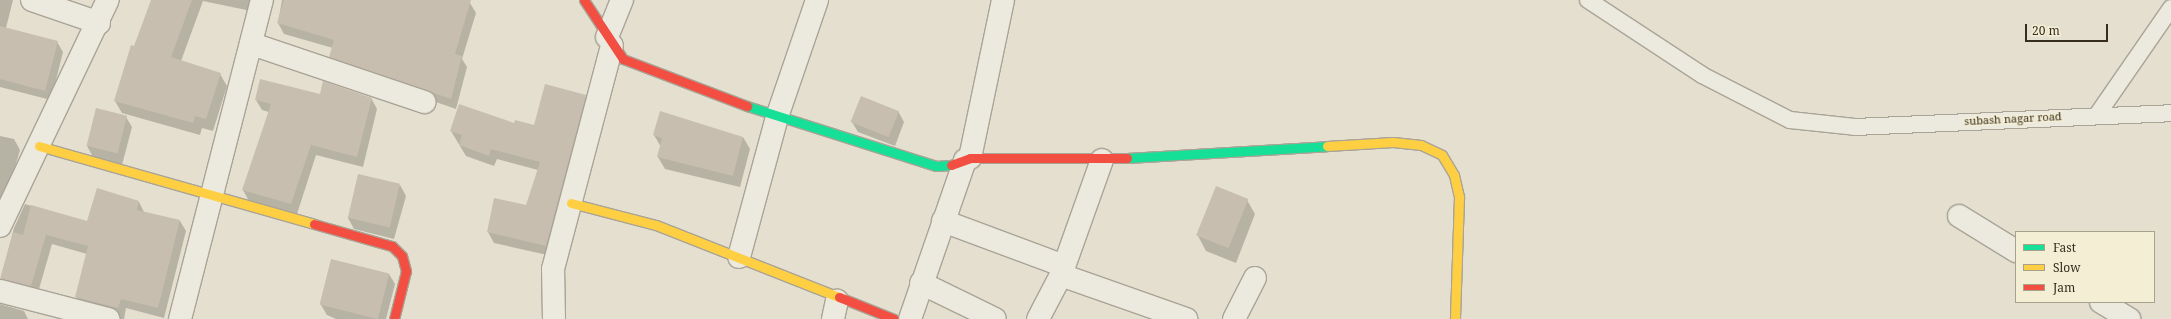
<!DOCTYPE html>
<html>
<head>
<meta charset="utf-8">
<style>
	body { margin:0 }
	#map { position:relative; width:2171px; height:319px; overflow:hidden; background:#e4dfce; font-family:"Noto Serif",serif }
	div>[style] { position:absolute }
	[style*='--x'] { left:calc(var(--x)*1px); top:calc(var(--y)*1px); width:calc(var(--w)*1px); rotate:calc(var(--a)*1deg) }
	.shadow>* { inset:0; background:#0003 }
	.building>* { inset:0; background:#c7beaf; transform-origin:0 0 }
	.roads { filter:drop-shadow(1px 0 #a9a496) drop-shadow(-1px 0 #a9a496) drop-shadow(0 1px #a9a496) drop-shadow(0 -1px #a9a496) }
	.lane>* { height:16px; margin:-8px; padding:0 8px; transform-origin:8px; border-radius:8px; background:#ece9df }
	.street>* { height:22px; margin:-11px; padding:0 11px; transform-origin:11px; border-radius:11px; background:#ece9df }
	.fast>* { height:9px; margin:-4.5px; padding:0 4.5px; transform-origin:4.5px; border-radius:4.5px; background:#16e098 }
	.slow>* { height:9px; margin:-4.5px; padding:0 4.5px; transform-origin:4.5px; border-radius:4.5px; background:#ffcf43 }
	.jam>* { height:9px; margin:-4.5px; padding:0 4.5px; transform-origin:4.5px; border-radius:4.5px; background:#f24e42 }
	span { translate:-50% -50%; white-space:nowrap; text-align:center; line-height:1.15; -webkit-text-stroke:3px #f4eed4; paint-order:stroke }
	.street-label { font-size:11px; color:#372d1f }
	.legend { position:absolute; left:2015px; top:231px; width:140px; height:72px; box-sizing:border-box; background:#f4eed4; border:1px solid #a8a18c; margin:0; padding:5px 7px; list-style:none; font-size:12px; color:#372d1f }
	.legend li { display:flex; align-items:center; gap:8px; height:20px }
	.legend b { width:20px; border:1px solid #a8a18c }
	.scale { position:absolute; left:2025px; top:24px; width:83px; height:18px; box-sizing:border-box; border:2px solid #372d1f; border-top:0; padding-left:5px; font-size:12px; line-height:14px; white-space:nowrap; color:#372d1f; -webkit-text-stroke:3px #f4eed4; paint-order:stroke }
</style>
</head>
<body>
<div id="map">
	<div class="shadow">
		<div style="clip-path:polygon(0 0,13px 0,6px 28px,57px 42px,63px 52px,51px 100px,0 87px)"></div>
		<div style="clip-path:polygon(152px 0,254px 0,251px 11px,203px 1px,181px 61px,220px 74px,227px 86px,213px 131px,202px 128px,200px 135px,122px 113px,115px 101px)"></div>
		<div style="clip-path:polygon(282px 0,470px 3px,476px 13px,462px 59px,467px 67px,456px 109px,336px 67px,330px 57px,333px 48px,284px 34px,278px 23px)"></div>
		<div style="clip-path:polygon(320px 95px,371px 98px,377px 109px,363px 167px,316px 155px,297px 214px,249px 201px,243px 190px,269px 112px,262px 110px,256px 100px)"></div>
		<div style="clip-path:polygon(585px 96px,591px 107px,552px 256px,494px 243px,488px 232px,495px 199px,527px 206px,538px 170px,497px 159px,494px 166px,466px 156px,451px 131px,535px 126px)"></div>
		<div style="clip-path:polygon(898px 111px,904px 122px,895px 146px,858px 132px,852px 122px)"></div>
		<div style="clip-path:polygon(126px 117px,132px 127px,122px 165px,93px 157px,87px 146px)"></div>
		<div style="clip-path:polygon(654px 135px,743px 137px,750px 149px,740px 187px,665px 169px,658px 157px,661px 147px)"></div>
		<div style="clip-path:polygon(0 136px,14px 139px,20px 150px,0 219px)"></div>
		<div style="clip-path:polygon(400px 185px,406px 196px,394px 239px,354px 229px,348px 218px)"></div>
		<div style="clip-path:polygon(1247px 200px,1255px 214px,1236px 263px,1206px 251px,1198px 236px)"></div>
		<div style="clip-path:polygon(139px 202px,144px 212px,180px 221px,186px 231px,164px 318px,126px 308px,124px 319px,117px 319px,82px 308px,76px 297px,87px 254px,52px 244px,37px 296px,7px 289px,1px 279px,14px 228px,25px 204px,87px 222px)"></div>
		<div style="clip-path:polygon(389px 274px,395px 284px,386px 319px,336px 319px,327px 315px,321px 305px)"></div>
		<div style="clip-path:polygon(0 304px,24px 311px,28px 319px,0 319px)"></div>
	</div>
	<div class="building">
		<div style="clip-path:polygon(151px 0,192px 0,171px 57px,221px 73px,206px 119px,195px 116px,193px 123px,114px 101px,131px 45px,134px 46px)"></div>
		<div style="clip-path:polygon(284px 0,471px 0,455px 54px,462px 56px,451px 99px,329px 57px,334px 40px,277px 23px)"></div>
		<div style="clip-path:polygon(0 26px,58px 41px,45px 91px,0 79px)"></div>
		<div style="clip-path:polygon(260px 79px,320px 94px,323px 81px,372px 98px,357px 157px,311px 145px,291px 204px,242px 190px,271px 104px,255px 100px)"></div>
		<div style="clip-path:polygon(545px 84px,586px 95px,546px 246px,487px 232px,494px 198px,526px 205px,540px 162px,491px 149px,489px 156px,459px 145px,462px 135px,450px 131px,459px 104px,514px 123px,515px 120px,534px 125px)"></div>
		<div style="left:861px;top:96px;width:41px;height:28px;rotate:22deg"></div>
		<div style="left:96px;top:108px;width:32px;height:39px;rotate:14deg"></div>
		<div style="clip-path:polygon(660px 111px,743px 137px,733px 176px,657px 157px,662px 138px,653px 135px)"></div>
		<div style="left:358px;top:174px;width:43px;height:45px;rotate:13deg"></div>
		<div style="left:1216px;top:186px;width:35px;height:53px;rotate:22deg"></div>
		<div style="clip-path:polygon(97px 188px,139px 201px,137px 210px,180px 220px,158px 308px,121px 299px,118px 308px,75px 297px,88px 246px,46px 235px,31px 286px,0 279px,13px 232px,23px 235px,31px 205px,87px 221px)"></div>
		<div style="left:331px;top:259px;width:60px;height:47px;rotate:14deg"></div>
	</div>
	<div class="roads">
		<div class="lane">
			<div style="--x:1588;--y:0;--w:136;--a:33.3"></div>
			<div style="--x:1702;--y:75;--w:99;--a:27.1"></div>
			<div style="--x:1790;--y:120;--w:65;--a:6.1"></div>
			<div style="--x:1855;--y:127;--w:316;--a:-2.5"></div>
			<div style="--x:2097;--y:115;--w:130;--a:-55.3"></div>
		</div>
		<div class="street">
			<div style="--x:32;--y:0;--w:71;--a:18.9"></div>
			<div style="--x:607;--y:37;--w:40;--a:-68"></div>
			<div style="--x:252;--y:44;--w:182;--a:18.6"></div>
			<div style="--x:970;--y:158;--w:161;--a:-78.2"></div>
			<div style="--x:1959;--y:216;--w:67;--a:31.6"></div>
			<div style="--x:943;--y:221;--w:129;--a:20.4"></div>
			<div style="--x:0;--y:226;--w:250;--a:-64.5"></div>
			<div style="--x:739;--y:257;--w:145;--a:-74.8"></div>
			<div style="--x:777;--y:117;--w:124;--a:-71.1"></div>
			<div style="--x:1061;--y:275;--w:133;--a:19.4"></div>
			<div style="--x:921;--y:283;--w:82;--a:25.9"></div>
			<div style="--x:0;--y:291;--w:112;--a:14.5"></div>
			<div style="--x:2101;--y:302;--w:33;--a:31"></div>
			<div style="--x:180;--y:319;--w:329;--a:-75.6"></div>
			<div style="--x:554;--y:319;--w:50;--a:-91.1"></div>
			<div style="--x:553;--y:269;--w:231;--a:-75.2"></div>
			<div style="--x:833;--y:319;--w:19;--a:-78"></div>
			<div style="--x:910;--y:319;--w:168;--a:-70.9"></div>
			<div style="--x:1038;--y:319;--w:50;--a:-62.4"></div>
			<div style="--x:1061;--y:275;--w:122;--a:-70.4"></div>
			<div style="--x:1234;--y:319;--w:46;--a:-62.9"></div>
		</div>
		<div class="fast">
			<div style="--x:747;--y:106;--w:198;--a:17.6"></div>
			<div style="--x:936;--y:166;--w:15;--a:-4"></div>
			<div style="--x:1127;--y:158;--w:200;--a:-3.4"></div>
		</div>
		<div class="slow">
			<div style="--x:39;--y:146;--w:286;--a:15.8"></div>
			<div style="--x:1327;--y:146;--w:66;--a:-3.5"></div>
			<div style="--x:1393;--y:142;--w:28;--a:6"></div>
			<div style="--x:1421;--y:145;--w:23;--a:25"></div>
			<div style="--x:1442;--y:155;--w:23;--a:59"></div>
			<div style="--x:1454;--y:175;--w:23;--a:77"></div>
			<div style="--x:1459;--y:197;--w:122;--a:91.9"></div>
			<div style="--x:571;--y:203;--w:88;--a:14.5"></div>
			<div style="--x:656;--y:225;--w:197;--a:21.5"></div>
		</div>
		<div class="jam">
			<div style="--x:584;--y:0;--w:71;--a:56.5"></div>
			<div style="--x:623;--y:59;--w:133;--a:20.8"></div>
			<div style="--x:951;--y:165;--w:20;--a:-20"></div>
			<div style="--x:970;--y:158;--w:157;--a:0"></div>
			<div style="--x:314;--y:224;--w:81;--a:15.8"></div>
			<div style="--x:392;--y:246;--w:14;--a:45"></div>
			<div style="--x:402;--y:256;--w:16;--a:75"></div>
			<div style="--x:406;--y:271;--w:49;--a:104"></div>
			<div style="--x:839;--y:297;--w:59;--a:21.8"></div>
		</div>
	</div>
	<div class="street-label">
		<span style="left:2013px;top:119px;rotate:-3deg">subash nagar road</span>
	</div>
	<ul class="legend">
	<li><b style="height:5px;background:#16e098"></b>Fast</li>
	<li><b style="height:5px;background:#ffcf43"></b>Slow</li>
	<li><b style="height:5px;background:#f24e42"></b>Jam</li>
	</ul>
	<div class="scale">20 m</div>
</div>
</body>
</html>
